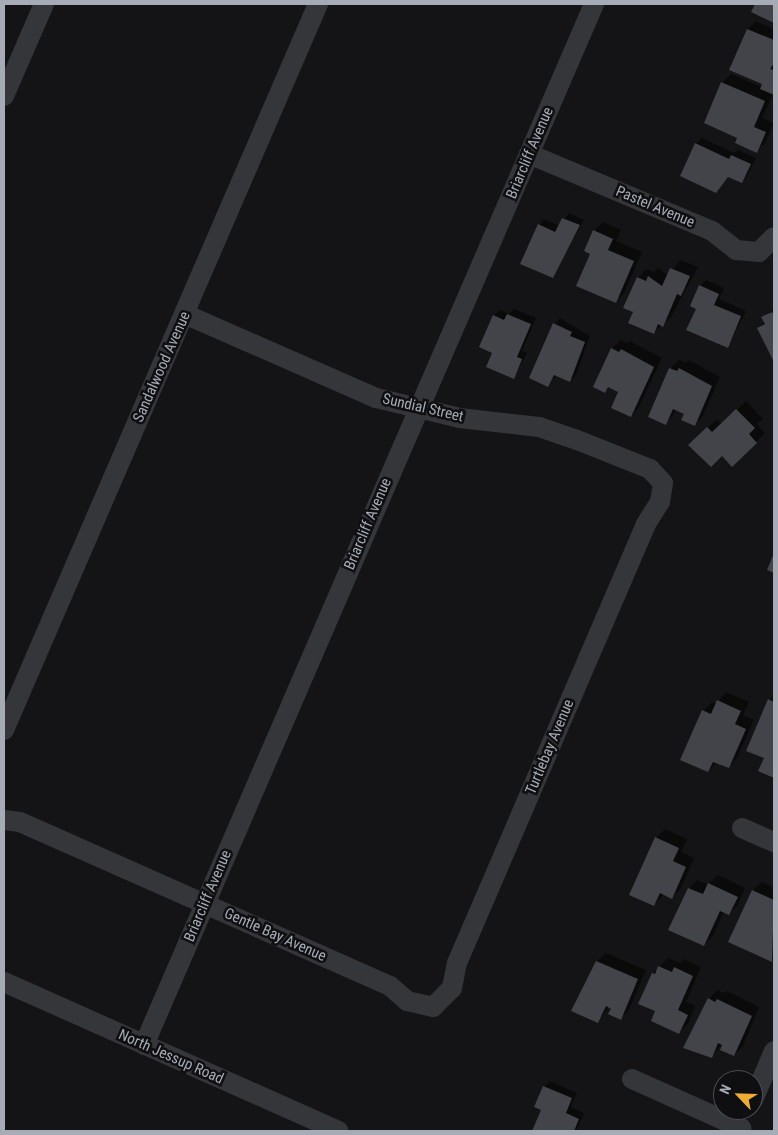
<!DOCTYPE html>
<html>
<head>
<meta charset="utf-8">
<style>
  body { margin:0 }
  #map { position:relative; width:778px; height:1135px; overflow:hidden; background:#141416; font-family:"Roboto Condensed",sans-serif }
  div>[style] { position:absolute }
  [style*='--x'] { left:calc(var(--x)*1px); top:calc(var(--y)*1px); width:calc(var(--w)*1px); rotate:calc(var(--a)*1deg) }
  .shadow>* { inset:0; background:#0007 }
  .building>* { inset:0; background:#434449 }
  .minor>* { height:20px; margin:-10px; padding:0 10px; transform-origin:10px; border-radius:10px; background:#35363a }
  span { translate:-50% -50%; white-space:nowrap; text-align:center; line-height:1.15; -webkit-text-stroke:5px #0f0f11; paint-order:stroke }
  .street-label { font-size:15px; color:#a6abb6 }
  .frame { position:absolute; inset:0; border:5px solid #a6abb6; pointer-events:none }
  .north { position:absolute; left:713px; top:1070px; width:50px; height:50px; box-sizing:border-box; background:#0f0f11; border:1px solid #4b4d53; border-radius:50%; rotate:294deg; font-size:14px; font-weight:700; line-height:20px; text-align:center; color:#a6abb6 }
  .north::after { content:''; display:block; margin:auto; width:18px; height:22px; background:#eeac33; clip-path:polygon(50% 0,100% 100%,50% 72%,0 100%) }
</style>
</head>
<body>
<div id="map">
  <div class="shadow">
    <i style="clip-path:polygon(756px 21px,774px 29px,774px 93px,762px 118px,774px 123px,765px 143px,756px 151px,739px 137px,722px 83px,731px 74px,762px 87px,764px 83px,748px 29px)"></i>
    <i style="clip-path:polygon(702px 138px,734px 153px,738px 150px,756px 158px,747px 176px,741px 182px,729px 176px,696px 144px)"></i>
    <i style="clip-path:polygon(569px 213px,584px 220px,552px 277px,539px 225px,544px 219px,560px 226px)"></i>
    <i style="clip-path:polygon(603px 222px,621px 230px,616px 241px,642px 252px,624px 293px,616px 302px,594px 231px)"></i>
    <i style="clip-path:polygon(680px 260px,698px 267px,671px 317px,654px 332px,634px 311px,638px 278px,646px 269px,654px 272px,658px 268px,668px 276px)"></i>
    <i style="clip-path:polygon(706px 280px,724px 288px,719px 299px,746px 311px,728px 346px,697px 308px,700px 286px)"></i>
    <i style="clip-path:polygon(514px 309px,536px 318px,522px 351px,527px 353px,513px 378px,494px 352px,481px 347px,494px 315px,500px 310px,509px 314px)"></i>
    <i style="clip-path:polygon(774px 309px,774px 358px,758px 328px,765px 322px,763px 318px)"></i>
    <i style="clip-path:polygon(560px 318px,590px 336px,576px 375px,570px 381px,556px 375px,548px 385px,554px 324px)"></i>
    <i style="clip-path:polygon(620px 340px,628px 343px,630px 341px,662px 358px,639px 407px,631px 416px,620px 391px,610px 387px,605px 391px,612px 349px)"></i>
    <i style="clip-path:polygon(679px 360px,686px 363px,689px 360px,720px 377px,703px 416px,694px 425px,686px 413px,677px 409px,666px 424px,670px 369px)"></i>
    <i style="clip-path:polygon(746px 401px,763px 419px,757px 424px,765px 433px,732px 465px,722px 454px,690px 445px,717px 419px,722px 425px)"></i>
    <i style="clip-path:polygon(726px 692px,749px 702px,743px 715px,754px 720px,737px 758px,728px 767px,717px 762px,708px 771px,682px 759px,703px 711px,712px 702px,716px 704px)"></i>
    <i style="clip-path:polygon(774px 695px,774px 776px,760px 770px,765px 758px,769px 700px)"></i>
    <i style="clip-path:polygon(665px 829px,687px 839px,681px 852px,694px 858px,681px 888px,672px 897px,664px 894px,654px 905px,656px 838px)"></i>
    <i style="clip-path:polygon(718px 875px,745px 888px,738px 905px,729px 913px,724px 911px,713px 936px,704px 945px,689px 888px,697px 880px,708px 884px)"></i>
    <i style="clip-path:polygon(762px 882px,774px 888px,774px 958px,771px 961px,729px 941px,753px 890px)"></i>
    <i style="clip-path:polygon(606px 953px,646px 970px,629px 1010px,621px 1018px,609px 1007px,598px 1021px,573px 1010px,597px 961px)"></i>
    <i style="clip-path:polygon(668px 958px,680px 963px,684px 959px,701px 967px,686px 1002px,695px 1006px,688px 1024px,679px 1032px,657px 1010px,653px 973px)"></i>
    <i style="clip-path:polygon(717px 990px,724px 993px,727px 991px,759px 1007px,743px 1046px,734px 1055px,724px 1043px,711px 1056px,709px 999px)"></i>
    <i style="clip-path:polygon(550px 1081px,577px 1093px,571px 1107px,584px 1113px,576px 1131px,534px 1131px,543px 1109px,544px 1087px)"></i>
  </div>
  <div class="building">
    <i style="clip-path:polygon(755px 4px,774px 4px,774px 23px,751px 12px)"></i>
    <i style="clip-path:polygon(747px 29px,774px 40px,774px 63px,770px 69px,774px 70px,774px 95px,760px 89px,762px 84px,729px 70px)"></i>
    <i style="clip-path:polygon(721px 82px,765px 101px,754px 127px,766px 132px,757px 153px,735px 143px,737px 138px,704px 123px)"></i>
    <i style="clip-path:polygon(695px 143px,729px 159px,731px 155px,751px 164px,742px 183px,728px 177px,716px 193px,680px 176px)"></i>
    <i style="clip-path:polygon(562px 218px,580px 225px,553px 278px,520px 264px,538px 224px,555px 232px)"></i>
    <i style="clip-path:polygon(593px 230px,613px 239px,608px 250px,634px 261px,616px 303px,576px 286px,590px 254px,584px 251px)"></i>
    <i style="clip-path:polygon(670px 268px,690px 276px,681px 296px,677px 294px,663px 327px,658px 324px,654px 334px,628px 323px,633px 312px,623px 308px,637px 277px,646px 281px,648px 276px,662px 286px)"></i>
    <i style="clip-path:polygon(699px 285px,719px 294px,714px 305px,741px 316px,728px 348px,686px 330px,696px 309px,690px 306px)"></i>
    <i style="clip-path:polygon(772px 312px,774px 316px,774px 362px,757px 328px,765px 324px,761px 317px)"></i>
    <i style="clip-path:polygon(507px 314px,531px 324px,517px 357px,522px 359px,514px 379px,486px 367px,492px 353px,479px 347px,493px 315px,504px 320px)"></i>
    <i style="clip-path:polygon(553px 323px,572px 332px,570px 336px,585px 342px,570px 382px,554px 375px,548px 387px,529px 378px)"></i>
    <i style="clip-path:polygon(611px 348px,619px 352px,621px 349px,654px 367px,631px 417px,611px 408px,618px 392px,608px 387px,605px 393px,593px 387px)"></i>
    <i style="clip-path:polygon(669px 368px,677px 371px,679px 368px,712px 386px,695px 426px,681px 420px,684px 414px,673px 409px,666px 425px,648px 417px)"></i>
    <i style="clip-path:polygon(736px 409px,755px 428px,749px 434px,757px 443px,732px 467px,722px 456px,711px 467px,688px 445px,707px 427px,712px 432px)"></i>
    <i style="clip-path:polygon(774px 553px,774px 573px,767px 570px)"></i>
    <i style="clip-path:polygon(768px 699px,774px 702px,774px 778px,758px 771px,764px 758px,746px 751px)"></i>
    <i style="clip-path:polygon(717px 700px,741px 711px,735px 724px,746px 729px,729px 768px,713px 762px,708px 772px,680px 760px,702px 710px,711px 714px)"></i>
    <i style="clip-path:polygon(655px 837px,679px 848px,673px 861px,686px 867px,672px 899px,660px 893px,654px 906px,629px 895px)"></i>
    <i style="clip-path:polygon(708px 883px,738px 897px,729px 915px,720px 911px,704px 946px,668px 930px,688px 888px,703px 894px)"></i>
    <i style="clip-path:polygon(752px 890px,774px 900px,772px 962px,728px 942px)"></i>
    <i style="clip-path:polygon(596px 961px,638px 979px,621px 1020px,608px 1014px,611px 1009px,606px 1006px,598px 1023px,571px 1011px)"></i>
    <i style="clip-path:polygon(658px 966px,672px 972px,674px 967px,693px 976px,678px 1010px,688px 1015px,679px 1034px,651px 1021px,655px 1011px,638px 1004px,652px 973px,655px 974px)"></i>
    <i style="clip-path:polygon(708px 998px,715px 1002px,717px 999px,752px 1016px,734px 1056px,720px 1050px,722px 1045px,718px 1043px,712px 1058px,683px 1048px)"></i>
    <i style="clip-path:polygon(543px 1086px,572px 1098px,566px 1113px,579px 1119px,574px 1131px,532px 1131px,541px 1110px,534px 1107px)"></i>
  </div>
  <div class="minor">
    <i style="--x:4;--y:96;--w:100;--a:-66.5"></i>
    <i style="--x:529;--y:154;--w:199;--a:22.8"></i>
    <i style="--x:712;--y:231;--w:31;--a:38"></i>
    <i style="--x:736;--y:250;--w:23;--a:5"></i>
    <i style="--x:759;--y:252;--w:21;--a:-45"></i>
    <i style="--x:4;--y:730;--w:791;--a:-66.61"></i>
    <i style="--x:4;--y:820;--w:16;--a:7"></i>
    <i style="--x:20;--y:822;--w:405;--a:23.9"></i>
    <i style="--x:390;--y:986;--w:23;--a:41"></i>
    <i style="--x:407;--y:1001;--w:27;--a:13"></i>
    <i style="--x:433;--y:1007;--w:27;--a:-45"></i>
    <i style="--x:452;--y:988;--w:25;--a:-79"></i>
    <i style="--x:457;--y:963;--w:478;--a:-66.7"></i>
    <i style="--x:646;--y:524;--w:26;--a:-58"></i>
    <i style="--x:660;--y:502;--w:19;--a:-81"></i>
    <i style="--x:663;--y:483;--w:19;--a:-133"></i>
    <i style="--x:650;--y:469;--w:79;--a:-158.3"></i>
    <i style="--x:577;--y:440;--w:40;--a:-161.1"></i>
    <i style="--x:539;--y:427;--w:80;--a:-173.5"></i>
    <i style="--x:460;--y:418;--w:86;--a:-166.6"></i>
    <i style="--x:376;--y:398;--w:209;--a:-156.3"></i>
    <i style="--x:742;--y:828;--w:35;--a:24"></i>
    <i style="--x:4;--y:982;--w:366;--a:24"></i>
    <i style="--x:144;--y:1045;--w:1134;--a:-66.62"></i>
    <i style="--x:632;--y:1079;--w:120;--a:24.2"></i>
    <i style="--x:753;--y:1100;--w:53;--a:-66.8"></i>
  </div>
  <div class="street-label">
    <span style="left:530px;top:153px;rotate:-67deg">Briarcliff Avenue</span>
    <span style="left:655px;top:207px;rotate:23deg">Pastel Avenue</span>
    <span style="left:162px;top:367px;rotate:-66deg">Sandalwood Avenue</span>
    <span style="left:423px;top:408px;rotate:13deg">Sundial Street</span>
    <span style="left:368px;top:524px;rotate:-67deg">Briarcliff Avenue</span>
    <span style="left:550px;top:747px;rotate:-67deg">Turtlebay Avenue</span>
    <span style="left:208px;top:896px;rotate:-67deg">Briarcliff Avenue</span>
    <span style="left:275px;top:935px;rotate:24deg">Gentle Bay Avenue</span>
    <span style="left:171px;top:1057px;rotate:24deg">North Jessup Road</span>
  </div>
  <div class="frame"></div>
  <div class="north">N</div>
</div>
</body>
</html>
